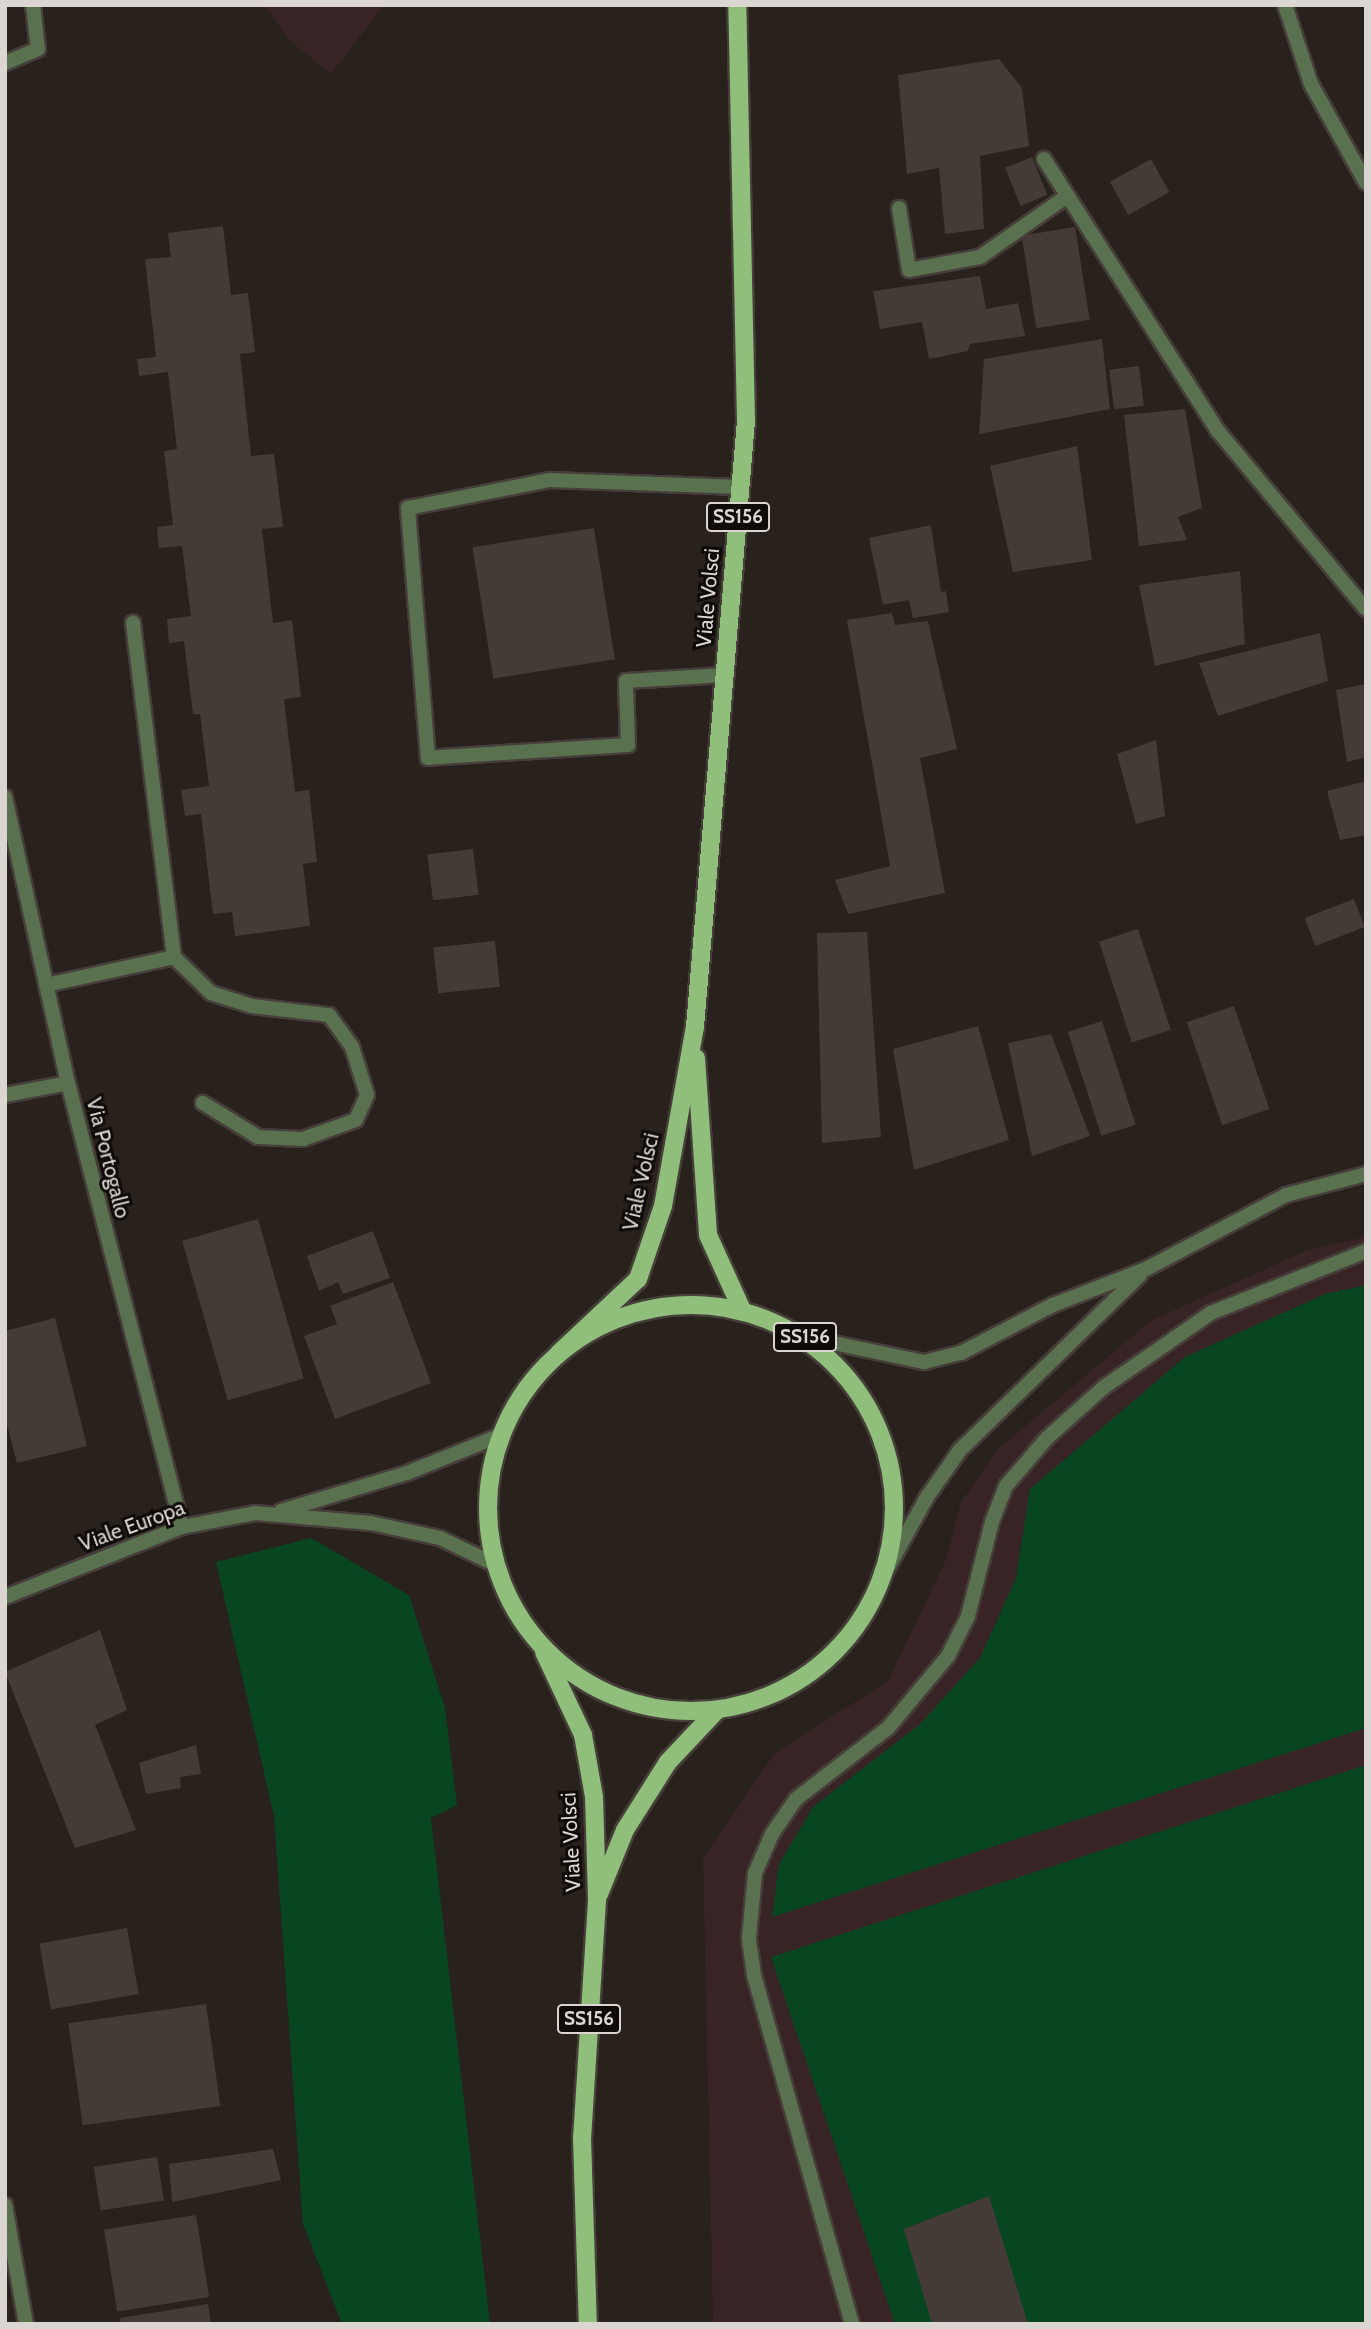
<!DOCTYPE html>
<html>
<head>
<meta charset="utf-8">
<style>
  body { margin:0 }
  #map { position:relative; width:1371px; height:2329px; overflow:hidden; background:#29211c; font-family:Cabin,sans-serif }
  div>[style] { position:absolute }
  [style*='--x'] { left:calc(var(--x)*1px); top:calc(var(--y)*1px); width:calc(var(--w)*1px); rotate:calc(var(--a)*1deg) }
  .education>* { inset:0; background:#382424 }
  .green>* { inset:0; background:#084621 }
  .building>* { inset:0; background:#453b36; transform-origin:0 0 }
  .roads { filter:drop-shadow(2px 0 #463e39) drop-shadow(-2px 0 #463e39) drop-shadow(0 2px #463e39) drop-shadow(0 -2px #463e39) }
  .service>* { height:14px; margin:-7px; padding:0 7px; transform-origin:7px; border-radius:7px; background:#5a7150 }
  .minor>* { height:14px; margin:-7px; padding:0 7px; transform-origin:7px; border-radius:7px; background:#5a7150 }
  .tertiary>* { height:14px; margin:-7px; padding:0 7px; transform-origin:7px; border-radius:7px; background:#5a7150 }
  .primary>* { height:18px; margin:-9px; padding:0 9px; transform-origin:9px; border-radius:9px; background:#8fbf7b }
  .primary>.ring { margin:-9px; padding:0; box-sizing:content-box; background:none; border:18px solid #8fbf7b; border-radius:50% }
  span { translate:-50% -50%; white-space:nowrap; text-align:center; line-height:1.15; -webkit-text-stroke:6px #0f0b09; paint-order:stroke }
  .shield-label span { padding:2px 5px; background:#0f0b09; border:2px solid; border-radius:5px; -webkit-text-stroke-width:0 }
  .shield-label { font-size:19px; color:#dcd6d2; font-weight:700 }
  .street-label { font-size:21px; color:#dcd6d2 }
  .frame { position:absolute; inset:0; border:7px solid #dcd6d2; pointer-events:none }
</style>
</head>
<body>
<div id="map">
  <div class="education">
    <i style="clip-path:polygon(264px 5px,384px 5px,331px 74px,289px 40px)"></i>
    <i style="clip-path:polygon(1366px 1237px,1366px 2324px,713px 2324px,703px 1858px,775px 1753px,888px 1681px,946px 1560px,961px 1502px,998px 1449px,1152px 1320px,1308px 1250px)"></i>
  </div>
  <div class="green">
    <i style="clip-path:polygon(1366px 1285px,1366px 1728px,772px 1917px,779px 1864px,813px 1807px,920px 1724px,980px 1658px,1016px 1578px,1030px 1489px,1185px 1357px,1325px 1294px)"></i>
    <i style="clip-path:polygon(311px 1538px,409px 1595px,445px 1708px,457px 1805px,431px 1818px,490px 2324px,342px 2324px,303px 2224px,274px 1816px,216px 1562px)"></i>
    <i style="clip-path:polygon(1366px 1765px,1366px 2324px,895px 2324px,771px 1957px)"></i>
  </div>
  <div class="building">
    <i style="clip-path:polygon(999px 59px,1022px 88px,1029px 146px,980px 156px,984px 229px,945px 234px,939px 168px,907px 174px,898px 75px)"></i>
    <i style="left:1032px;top:157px;width:41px;height:29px;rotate:68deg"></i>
    <i style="left:1151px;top:159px;width:38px;height:47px;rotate:61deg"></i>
    <i style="clip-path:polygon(223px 226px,231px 295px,248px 293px,255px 352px,240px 354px,251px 456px,274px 454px,283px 527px,262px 529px,273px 623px,292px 620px,301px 697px,284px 699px,295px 792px,309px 790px,317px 862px,303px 864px,310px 926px,235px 936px,232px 912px,213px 914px,201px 814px,185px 816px,181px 790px,209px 786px,200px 714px,193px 714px,184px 641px,169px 643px,167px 619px,191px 616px,182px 546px,159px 548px,157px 527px,173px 525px,164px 451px,177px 449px,168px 372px,139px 376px,137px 359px,156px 357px,145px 259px,171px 257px,168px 233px)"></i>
    <i style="left:1075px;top:227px;width:94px;height:54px;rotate:81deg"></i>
    <i style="clip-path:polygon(980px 276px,986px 309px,1018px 303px,1025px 336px,970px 344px,968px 351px,929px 359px,922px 322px,880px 329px,873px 291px)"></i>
    <i style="clip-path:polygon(1102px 339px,1110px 409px,979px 434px,984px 359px)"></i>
    <i style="left:1139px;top:366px;width:40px;height:30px;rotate:83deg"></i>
    <i style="clip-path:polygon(1185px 409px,1202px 508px,1178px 517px,1187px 540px,1139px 546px,1124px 415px)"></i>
    <i style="clip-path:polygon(1077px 446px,1092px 560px,1013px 572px,990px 466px)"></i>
    <i style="clip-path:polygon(931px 525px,941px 592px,946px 591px,949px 612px,913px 618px,909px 600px,883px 605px,869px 538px)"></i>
    <i style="left:594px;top:528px;width:133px;height:123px;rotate:81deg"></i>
    <i style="clip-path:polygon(1240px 571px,1245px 644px,1155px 666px,1139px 585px)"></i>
    <i style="clip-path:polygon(892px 613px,895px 625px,928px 621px,957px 749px,920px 758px,945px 893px,848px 914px,835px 880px,890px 866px,847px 620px)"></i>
    <i style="clip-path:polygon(1320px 633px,1328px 681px,1218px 716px,1199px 663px)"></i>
    <i style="clip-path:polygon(1366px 684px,1366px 757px,1347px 762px,1336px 690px)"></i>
    <i style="clip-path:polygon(1156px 740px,1165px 816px,1136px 824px,1117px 754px)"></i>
    <i style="clip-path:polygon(1366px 781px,1366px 835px,1340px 840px,1327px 791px)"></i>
    <i style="left:473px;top:849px;width:46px;height:46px;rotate:83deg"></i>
    <i style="left:1354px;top:899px;width:30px;height:53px;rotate:69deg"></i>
    <i style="left:1138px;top:929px;width:106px;height:41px;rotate:72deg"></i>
    <i style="clip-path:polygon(867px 932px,881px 1137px,822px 1143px,817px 933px)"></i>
    <i style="left:495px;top:941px;width:46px;height:62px;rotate:84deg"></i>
    <i style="left:1234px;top:1006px;width:109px;height:50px;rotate:71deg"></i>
    <i style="left:1102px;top:1021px;width:109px;height:36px;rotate:72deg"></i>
    <i style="clip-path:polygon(978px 1026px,1009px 1140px,914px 1170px,893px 1049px)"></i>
    <i style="clip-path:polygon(1051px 1034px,1090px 1136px,1032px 1156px,1008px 1043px)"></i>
    <i style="left:258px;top:1219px;width:166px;height:79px;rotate:74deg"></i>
    <i style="clip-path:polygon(373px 1231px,390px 1278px,343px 1294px,338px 1282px,319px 1291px,307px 1256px)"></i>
    <i style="clip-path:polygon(393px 1282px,431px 1383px,335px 1419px,304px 1336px,337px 1324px,330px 1306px)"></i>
    <i style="clip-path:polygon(55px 1318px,87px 1446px,17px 1463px,5px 1417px,5px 1331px)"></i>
    <i style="clip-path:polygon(100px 1630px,127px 1710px,95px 1725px,136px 1830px,75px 1848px,5px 1672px)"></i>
    <i style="clip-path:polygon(196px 1745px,201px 1774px,180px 1777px,181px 1788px,146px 1794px,139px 1763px)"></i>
    <i style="left:127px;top:1928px;width:67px;height:89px;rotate:80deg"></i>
    <i style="left:206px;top:2004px;width:103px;height:139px;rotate:82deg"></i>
    <i style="clip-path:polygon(273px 2149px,281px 2180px,172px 2202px,169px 2164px)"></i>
    <i style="left:157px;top:2157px;width:44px;height:64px;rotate:81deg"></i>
    <i style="clip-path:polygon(989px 2196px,1028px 2324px,932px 2324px,904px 2229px)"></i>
    <i style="left:196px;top:2215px;width:83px;height:93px;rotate:81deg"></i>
    <i style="clip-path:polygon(208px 2304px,211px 2324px,121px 2324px,120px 2318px)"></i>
  </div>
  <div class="roads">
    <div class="service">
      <i style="--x:5;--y:63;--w:36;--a:-23"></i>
      <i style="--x:38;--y:49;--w:44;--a:-96.5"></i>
      <i style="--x:1044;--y:159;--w:323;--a:57.4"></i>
      <i style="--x:1218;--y:431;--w:231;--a:50.3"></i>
      <i style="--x:899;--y:208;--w:63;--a:80.8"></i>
      <i style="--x:909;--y:270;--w:72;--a:-10.4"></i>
      <i style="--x:980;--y:257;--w:106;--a:-35"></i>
      <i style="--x:724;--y:675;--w:98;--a:176.5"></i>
      <i style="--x:626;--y:681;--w:64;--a:88.2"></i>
      <i style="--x:628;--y:745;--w:200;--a:176.3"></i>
      <i style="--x:428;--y:758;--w:251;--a:-94.6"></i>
      <i style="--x:408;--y:508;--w:145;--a:-11.2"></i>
      <i style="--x:550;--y:480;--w:190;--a:2.1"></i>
      <i style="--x:174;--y:957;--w:52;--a:44.2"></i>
      <i style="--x:211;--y:993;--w:43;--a:17.6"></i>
      <i style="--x:252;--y:1006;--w:78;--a:6.7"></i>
      <i style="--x:329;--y:1015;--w:39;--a:54"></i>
      <i style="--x:352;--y:1047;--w:50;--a:72.6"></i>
      <i style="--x:367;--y:1095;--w:27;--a:114"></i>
      <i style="--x:356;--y:1120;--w:56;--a:160.3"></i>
      <i style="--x:303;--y:1139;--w:45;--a:-177.5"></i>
      <i style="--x:258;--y:1137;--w:65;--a:-148.3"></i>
      <i style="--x:46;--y:985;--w:131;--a:-12.3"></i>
      <i style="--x:174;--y:957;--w:337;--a:-97"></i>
      <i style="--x:5;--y:1095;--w:64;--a:-10.8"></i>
      <i style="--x:852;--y:2324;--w:362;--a:-105.7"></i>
      <i style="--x:754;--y:1975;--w:37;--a:-98"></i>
      <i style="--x:749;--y:1938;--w:65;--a:-84.7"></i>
      <i style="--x:755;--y:1873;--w:43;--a:-66.4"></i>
      <i style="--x:772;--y:1834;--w:42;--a:-55.6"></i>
      <i style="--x:796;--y:1799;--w:116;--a:-37.7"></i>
      <i style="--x:888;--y:1728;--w:94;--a:-50.2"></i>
      <i style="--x:948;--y:1656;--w:45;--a:-63.4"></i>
      <i style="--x:968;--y:1616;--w:97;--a:-75.7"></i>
      <i style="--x:992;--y:1522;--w:39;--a:-69"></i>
      <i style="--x:1006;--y:1486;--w:63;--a:-49.5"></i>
      <i style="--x:1047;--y:1438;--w:76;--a:-41.8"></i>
      <i style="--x:1104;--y:1387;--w:130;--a:-34.7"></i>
      <i style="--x:1211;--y:1313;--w:167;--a:-21.8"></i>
    </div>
    <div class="minor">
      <i style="--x:1285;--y:5;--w:83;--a:71.8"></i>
      <i style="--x:1311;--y:84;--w:113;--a:60.9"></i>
      <i style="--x:5;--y:797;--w:293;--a:77.6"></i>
      <i style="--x:68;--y:1083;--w:458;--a:75.6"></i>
      <i style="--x:5;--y:2205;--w:121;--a:80"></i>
    </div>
    <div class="tertiary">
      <i style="--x:805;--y:1337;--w:122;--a:11.9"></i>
      <i style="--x:924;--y:1362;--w:38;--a:-14"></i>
      <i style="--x:961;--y:1353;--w:104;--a:-27.6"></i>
      <i style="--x:1053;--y:1305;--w:100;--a:-21.2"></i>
      <i style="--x:1146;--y:1269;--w:158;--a:-27.9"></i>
      <i style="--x:1286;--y:1195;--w:83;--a:-14.7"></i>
      <i style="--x:281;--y:1511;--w:132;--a:-16.8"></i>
      <i style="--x:407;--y:1473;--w:101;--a:-22"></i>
      <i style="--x:885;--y:1573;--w:87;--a:-61.1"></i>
      <i style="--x:927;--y:1497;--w:57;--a:-54.9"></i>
      <i style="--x:960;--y:1450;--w:251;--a:-44.2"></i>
      <i style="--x:5;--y:1597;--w:190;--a:-21.6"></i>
      <i style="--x:182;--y:1527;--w:74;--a:-10.9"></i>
      <i style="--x:255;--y:1513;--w:116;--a:4.9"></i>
      <i style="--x:371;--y:1523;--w:71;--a:12.3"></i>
      <i style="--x:440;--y:1538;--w:62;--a:25.7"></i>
    </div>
    <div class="primary">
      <i style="--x:696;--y:1058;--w:177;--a:86.1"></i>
      <i style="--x:708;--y:1235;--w:82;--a:65.6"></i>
      <i class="ring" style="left:488px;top:1305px;width:388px;height:388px"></i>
      <i style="--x:558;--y:1354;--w:110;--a:-43.2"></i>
      <i style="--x:638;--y:1279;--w:77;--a:-71.1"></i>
      <i style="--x:663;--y:1206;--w:182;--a:-79.9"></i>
      <i style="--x:695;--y:1027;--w:608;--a:-85.19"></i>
      <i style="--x:746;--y:421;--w:416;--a:-91.2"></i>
      <i style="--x:544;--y:1652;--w:92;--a:64.8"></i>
      <i style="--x:583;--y:1735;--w:63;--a:79.9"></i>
      <i style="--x:594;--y:1797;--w:104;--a:88.3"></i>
      <i style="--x:597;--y:1901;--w:237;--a:93.6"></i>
      <i style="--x:582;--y:2138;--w:186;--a:88.2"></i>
      <i style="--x:599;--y:1894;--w:69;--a:-67.9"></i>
      <i style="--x:625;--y:1830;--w:80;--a:-57.7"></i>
      <i style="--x:668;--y:1762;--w:71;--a:-46.7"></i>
    </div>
  </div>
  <div class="shield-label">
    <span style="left:738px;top:517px">SS156</span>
    <span style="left:805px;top:1337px">SS156</span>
    <span style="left:589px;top:2019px">SS156</span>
  </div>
  <div class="street-label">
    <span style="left:708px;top:598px;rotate:-85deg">Viale Volsci</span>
    <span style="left:108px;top:1158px;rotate:76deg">Via Portogallo</span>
    <span style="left:641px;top:1182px;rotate:-77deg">Viale Volsci</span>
    <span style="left:132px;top:1526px;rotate:-20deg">Viale Europa</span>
    <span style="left:571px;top:1842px;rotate:-93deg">Viale Volsci</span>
  </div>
  <div class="frame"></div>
</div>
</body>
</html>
